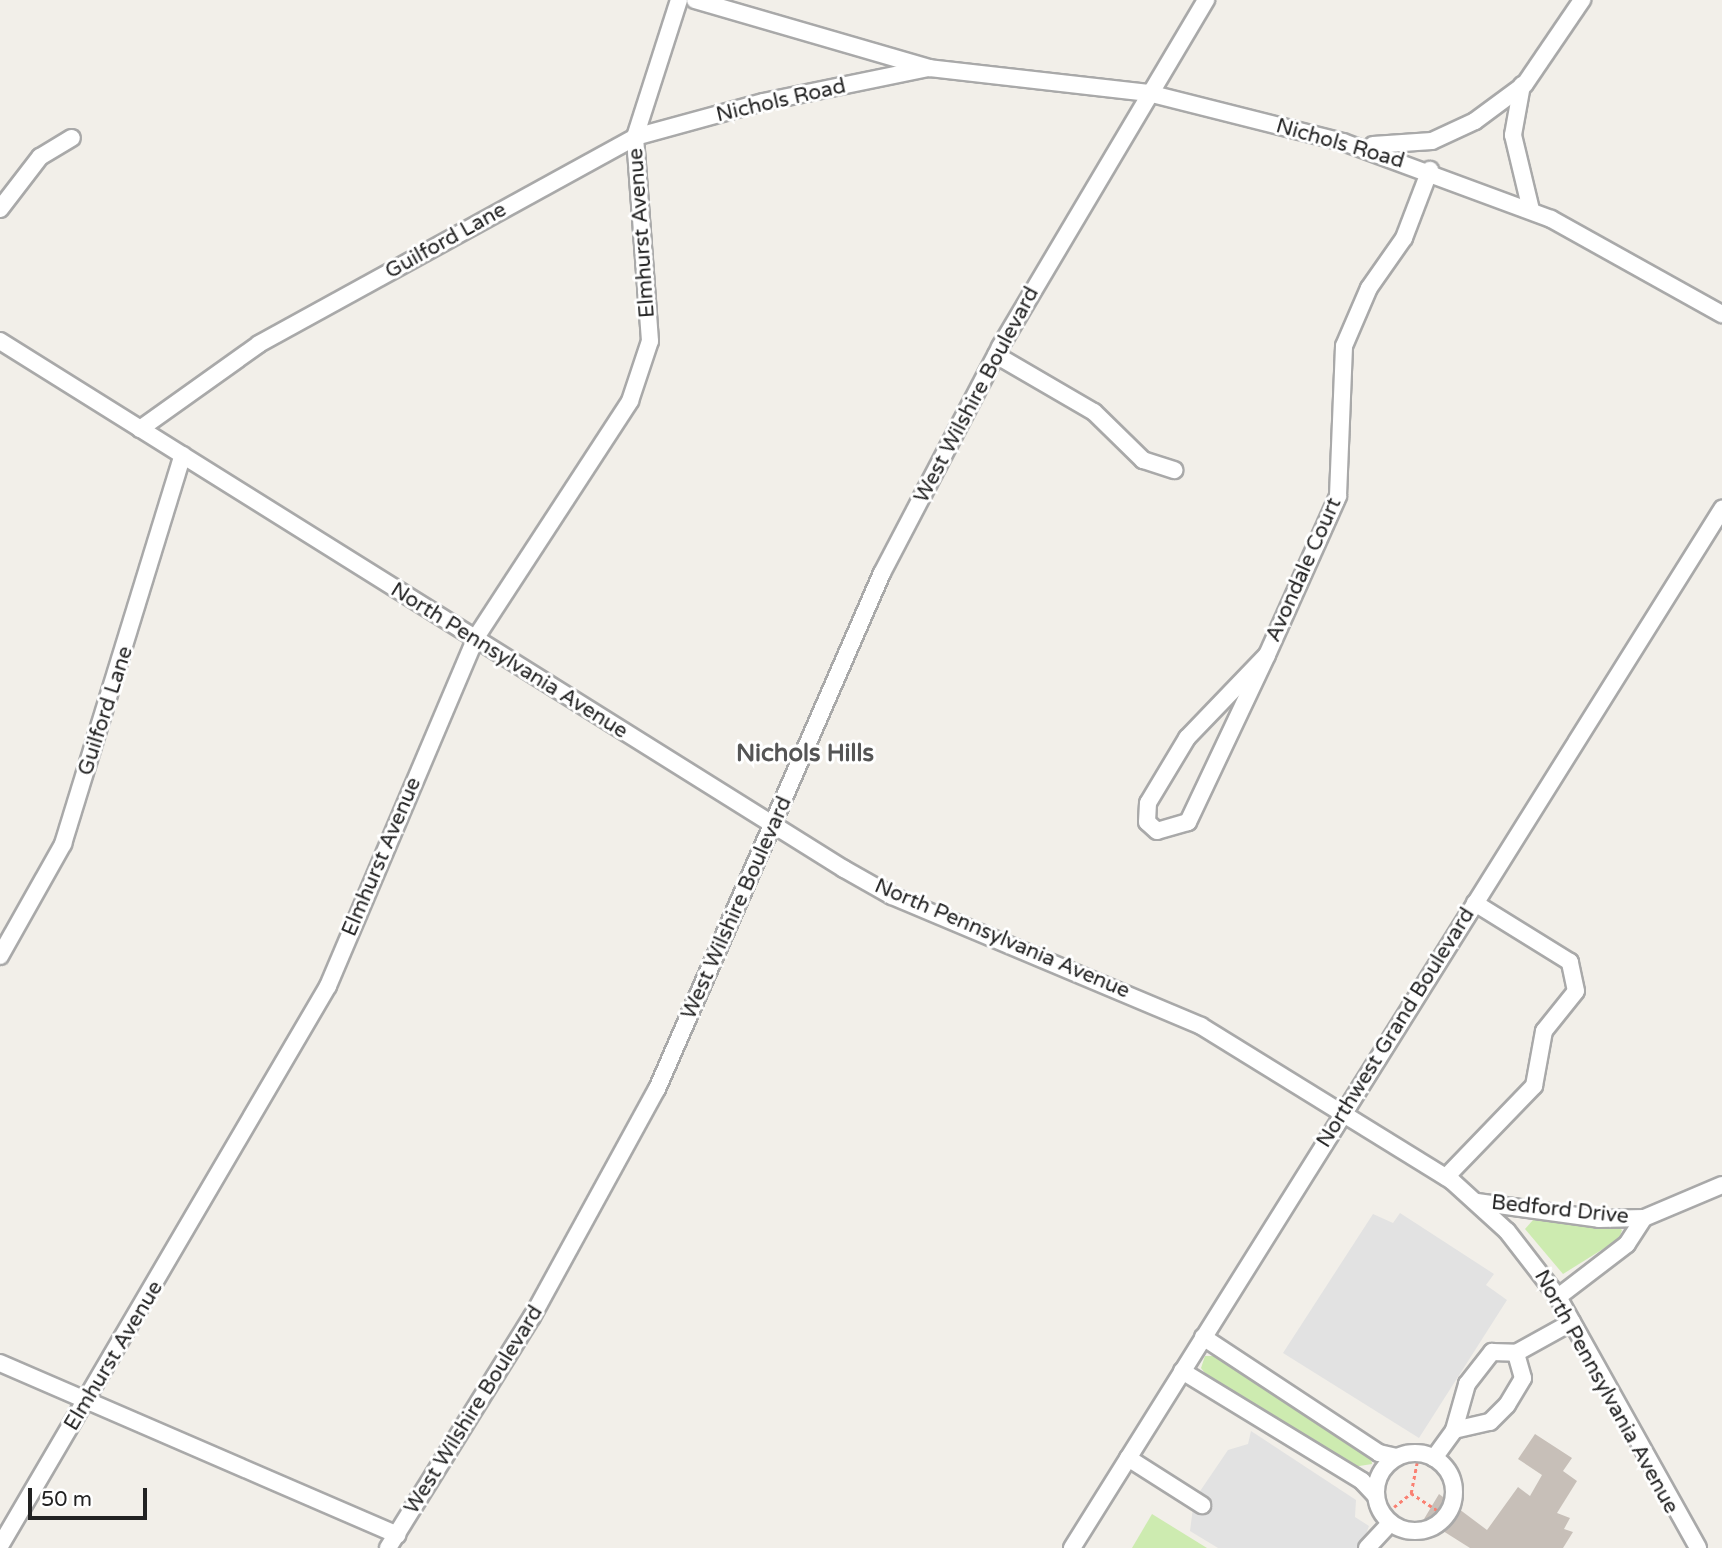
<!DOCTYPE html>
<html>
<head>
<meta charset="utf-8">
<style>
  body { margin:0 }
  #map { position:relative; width:1722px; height:1548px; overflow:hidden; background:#f2efe9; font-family:"Varela Round",sans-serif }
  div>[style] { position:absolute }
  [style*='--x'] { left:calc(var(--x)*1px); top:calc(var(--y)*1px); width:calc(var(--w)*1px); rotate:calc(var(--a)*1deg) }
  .grass>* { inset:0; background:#cdebb0 }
  .parking>* { inset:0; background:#e2e2e2 }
  .building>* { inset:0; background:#c7bfb8 }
  .path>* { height:2.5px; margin-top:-1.25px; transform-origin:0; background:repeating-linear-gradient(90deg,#fa8072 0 3.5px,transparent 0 7px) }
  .roads { filter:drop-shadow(2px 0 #a9a9a9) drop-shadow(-2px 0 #a9a9a9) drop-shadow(0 2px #a9a9a9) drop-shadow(0 -2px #a9a9a9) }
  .minor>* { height:16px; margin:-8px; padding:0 8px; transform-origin:8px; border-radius:8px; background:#fff }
  .minor>.ring { margin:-8px; padding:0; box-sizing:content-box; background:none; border:16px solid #fff; border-radius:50% }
  span { translate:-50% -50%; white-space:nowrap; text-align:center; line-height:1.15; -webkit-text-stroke:6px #fff; paint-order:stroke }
  .street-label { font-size:21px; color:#222 }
  .quarter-label { font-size:24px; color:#555; font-weight:700 }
  .scale { position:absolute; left:28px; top:1488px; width:119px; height:32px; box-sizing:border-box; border:4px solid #222; border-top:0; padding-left:9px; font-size:21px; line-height:24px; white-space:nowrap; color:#222; -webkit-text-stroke:5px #fff; paint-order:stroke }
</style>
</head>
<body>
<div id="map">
  <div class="grass">
    <i style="clip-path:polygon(1533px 1220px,1618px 1227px,1622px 1230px,1619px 1239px,1563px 1274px,1525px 1229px)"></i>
    <i style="clip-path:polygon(1205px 1356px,1216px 1356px,1371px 1455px,1372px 1464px,1353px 1467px,1208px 1377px,1201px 1368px)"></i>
    <i style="clip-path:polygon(1152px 1514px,1207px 1548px,1132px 1548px)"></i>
  </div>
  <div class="parking">
    <i style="clip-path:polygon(1400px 1213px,1494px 1274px,1486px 1285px,1507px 1300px,1419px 1438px,1283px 1353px,1373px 1214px,1393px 1223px)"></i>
    <i style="clip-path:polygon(1251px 1431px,1356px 1500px,1355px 1517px,1369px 1526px,1361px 1548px,1218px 1548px,1190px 1531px,1194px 1500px,1228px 1450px,1248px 1444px)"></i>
  </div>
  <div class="building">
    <i style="clip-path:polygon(1535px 1434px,1572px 1458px,1563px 1471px,1577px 1481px,1557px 1513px,1570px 1518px,1564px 1529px,1573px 1532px,1563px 1548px,1470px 1548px,1424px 1519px,1439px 1494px,1487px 1530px,1518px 1487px,1530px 1496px,1542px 1475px,1518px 1459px)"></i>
  </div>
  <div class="path">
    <i style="--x:1411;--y:1493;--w:42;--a:33.3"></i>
    <i style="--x:1394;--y:1507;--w:22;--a:-39"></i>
    <i style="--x:1411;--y:1493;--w:38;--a:-79"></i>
  </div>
  <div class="roads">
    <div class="minor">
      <i style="--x:695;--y:0;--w:244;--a:16.2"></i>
      <i style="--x:929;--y:68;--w:220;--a:6.5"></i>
      <i style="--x:1148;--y:93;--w:201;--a:14.1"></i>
      <i style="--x:1343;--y:142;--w:222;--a:20.3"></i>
      <i style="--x:1551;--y:219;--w:196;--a:29.1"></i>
      <i style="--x:1522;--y:85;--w:51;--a:100.2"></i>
      <i style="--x:1513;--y:135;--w:77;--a:76.5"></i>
      <i style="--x:1373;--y:145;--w:59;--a:-3.9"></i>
      <i style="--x:1432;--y:141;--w:47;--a:-24.9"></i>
      <i style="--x:1475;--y:121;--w:62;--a:-36.5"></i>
      <i style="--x:1525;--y:84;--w:102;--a:-55.8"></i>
      <i style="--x:0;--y:209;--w:66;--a:-52.4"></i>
      <i style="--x:40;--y:157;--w:37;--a:-31"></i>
      <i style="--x:0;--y:341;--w:996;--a:32.03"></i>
      <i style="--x:844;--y:869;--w:55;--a:29.4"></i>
      <i style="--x:892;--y:896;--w:335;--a:22.8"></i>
      <i style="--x:1201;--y:1026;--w:295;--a:31.7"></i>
      <i style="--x:1452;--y:1181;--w:74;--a:42.3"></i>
      <i style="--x:1507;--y:1231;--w:83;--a:52.3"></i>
      <i style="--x:1558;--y:1297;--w:287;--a:60.8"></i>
      <i style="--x:996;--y:355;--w:113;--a:30.2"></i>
      <i style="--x:1094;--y:412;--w:69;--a:44.4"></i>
      <i style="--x:1143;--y:460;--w:33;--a:18"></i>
      <i style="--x:140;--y:429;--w:146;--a:-35.5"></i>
      <i style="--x:259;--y:344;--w:429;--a:-28.8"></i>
      <i style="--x:635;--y:137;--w:144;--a:-72.2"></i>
      <i style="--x:1267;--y:655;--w:185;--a:115.3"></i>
      <i style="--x:1188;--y:822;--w:32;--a:164"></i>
      <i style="--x:1157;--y:831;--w:13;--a:-138"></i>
      <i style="--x:1147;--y:822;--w:19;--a:-87"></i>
      <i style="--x:1148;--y:803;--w:76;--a:-59"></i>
      <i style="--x:1187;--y:738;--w:115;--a:-46.1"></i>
      <i style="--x:1267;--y:655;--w:174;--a:-65.9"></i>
      <i style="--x:1338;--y:496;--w:150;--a:-87.7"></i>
      <i style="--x:1344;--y:346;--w:63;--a:-66.7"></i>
      <i style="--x:1369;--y:288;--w:61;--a:-55"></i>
      <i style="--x:1404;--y:238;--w:73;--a:-69.1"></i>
      <i style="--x:0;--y:956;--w:129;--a:-60.6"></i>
      <i style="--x:63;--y:844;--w:407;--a:-72.9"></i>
      <i style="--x:1446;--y:1177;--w:127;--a:-46"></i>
      <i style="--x:1534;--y:1086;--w:56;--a:-79.7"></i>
      <i style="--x:1544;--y:1031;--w:51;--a:-51.3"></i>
      <i style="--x:1576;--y:991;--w:30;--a:-102"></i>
      <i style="--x:1570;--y:962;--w:112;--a:-148.2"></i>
      <i style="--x:1477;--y:1202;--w:123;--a:7.9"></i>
      <i style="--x:1599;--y:1219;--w:45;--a:-1.3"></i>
      <i style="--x:1644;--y:1218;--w:85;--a:-22.9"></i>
      <i style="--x:1558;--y:1297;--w:87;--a:-37.5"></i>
      <i style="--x:1627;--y:1244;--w:31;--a:-57"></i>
      <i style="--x:1203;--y:1337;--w:211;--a:33.4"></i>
      <i style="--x:1379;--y:1453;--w:17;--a:13"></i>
      <i style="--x:0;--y:1363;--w:433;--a:23.4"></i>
      <i style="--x:1182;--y:1371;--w:211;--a:31.4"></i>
      <i style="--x:1362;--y:1481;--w:19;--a:47"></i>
      <i style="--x:1454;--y:1430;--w:37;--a:-13"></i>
      <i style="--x:1490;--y:1422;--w:24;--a:-45"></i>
      <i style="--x:1507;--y:1405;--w:31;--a:-59"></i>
      <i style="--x:1523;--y:1378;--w:26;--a:-106"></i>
      <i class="ring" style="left:1376px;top:1453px;width:62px;height:62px"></i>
      <i style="--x:1128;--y:1458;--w:88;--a:32.4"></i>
      <i style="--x:1434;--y:1458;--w:34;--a:-54"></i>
      <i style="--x:1454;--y:1430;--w:48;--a:-74.2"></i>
      <i style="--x:1467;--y:1384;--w:41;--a:-52"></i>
      <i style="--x:1492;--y:1352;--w:24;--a:2"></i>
      <i style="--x:1516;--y:1353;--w:64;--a:-29"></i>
      <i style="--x:0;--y:1546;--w:649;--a:-59.64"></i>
      <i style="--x:328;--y:986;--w:377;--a:-67"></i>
      <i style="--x:475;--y:639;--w:284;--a:-56.9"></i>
      <i style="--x:630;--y:401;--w:63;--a:-71.6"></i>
      <i style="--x:650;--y:341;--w:205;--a:-94.2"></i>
      <i style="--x:635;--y:137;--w:133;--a:-15.3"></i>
      <i style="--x:763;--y:102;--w:169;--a:-11.6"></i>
      <i style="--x:388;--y:1548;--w:272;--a:-58.1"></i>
      <i style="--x:532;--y:1317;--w:260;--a:-61.3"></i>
      <i style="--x:657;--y:1089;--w:563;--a:-66.44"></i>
      <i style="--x:882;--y:573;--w:255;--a:-62.4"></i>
      <i style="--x:1000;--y:347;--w:404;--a:-59.3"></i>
      <i style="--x:1072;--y:1548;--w:1226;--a:-57.97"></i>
      <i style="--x:1367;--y:1548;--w:34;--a:-47"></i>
    </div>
  </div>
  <div class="street-label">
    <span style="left:781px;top:101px;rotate:-13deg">Nichols Road</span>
    <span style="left:1340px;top:144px;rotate:16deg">Nichols Road</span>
    <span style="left:642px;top:233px;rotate:-94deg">Elmhurst Avenue</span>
    <span style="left:446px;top:241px;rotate:-29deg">Guilford Lane</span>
    <span style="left:977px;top:395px;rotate:-62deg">West Wilshire Boulevard</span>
    <span style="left:1304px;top:570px;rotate:-66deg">Avondale Court</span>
    <span style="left:509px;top:661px;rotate:32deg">North Pennsylvania Avenue</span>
    <span style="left:106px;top:711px;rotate:-72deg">Guilford Lane</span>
    <span style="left:382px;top:857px;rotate:-67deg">Elmhurst Avenue</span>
    <span style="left:737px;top:908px;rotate:-66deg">West Wilshire Boulevard</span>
    <span style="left:1002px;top:939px;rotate:23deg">North Pennsylvania Avenue</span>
    <span style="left:1396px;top:1028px;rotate:-58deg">Northwest Grand Boulevard</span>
    <span style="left:1560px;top:1210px;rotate:6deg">Bedford Drive</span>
    <span style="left:114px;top:1356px;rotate:-59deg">Elmhurst Avenue</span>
    <span style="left:1606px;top:1392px;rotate:61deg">North Pennsylvania Avenue</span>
    <span style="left:474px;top:1410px;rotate:-58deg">West Wilshire Boulevard</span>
  </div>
  <div class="quarter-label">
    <span style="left:805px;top:754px">Nichols Hills</span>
  </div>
  <div class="scale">50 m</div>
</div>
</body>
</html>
